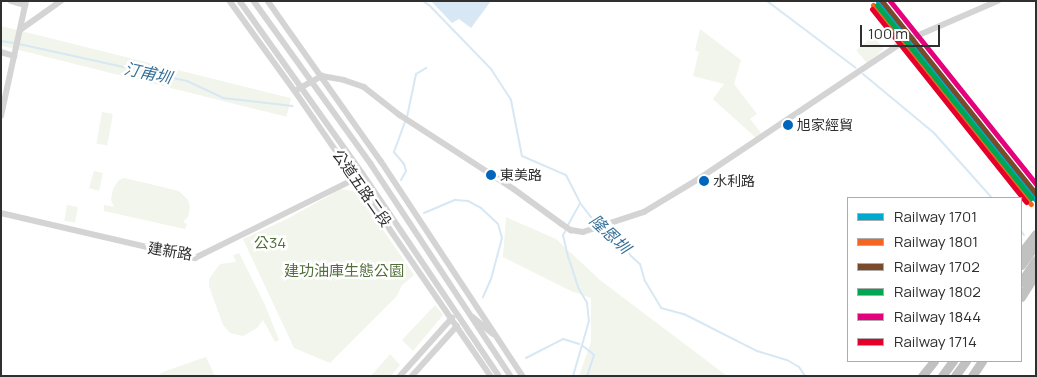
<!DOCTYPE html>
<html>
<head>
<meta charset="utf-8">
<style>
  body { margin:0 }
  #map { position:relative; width:1037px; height:377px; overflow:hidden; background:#fff; font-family:Manrope,"Noto Sans TC",sans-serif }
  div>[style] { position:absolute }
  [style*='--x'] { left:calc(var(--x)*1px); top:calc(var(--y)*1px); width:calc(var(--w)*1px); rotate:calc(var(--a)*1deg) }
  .green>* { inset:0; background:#f1f5eb; transform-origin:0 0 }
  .water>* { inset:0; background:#d7e8f4 }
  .stream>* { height:2px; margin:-1px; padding:0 1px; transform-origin:1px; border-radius:1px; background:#d7e8f4 }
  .minor>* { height:5.5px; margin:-2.75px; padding:0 2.75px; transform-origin:2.75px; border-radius:2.75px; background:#d4d4d4 }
  .highway>* { height:9px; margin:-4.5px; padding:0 4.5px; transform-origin:4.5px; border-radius:4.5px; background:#c1c1c1 }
  .rail-1>* { height:5px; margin:-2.5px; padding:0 2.5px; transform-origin:2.5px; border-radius:2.5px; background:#00a9ce }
  .rail-2>* { height:5px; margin:-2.5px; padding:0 2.5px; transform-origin:2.5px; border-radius:2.5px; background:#f26522 }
  .rail-3>* { height:5px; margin:-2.5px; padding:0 2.5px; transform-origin:2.5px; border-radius:2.5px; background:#7a4b2a }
  .rail-4>* { height:5px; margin:-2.5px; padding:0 2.5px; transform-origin:2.5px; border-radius:2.5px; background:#00a651 }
  .rail-5>* { height:5px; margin:-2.5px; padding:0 2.5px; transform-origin:2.5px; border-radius:2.5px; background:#e5007d }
  .rail-6>* { height:5px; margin:-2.5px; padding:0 2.5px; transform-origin:2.5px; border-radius:2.5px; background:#e4002b }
  .dots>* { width:14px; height:14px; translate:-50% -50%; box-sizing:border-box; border:2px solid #fff; border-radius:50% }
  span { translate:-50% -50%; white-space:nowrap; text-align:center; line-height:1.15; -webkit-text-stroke:5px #fff; paint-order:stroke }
  .bus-label { font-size:14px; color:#2f2f2f }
  .left { translate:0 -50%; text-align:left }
  .street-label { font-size:15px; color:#2f2f2f }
  .park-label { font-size:15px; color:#516f38 }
  .water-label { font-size:16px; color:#357099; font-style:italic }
  .frame { position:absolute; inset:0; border:2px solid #2f2f2f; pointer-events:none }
  .legend { position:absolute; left:847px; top:197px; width:175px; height:165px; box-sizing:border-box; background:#fff; border:1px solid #acacac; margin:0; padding:6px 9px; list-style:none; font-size:15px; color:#2f2f2f }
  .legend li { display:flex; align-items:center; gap:10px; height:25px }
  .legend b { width:25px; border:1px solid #acacac }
  .scale { position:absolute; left:860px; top:25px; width:80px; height:22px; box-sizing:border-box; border:2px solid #2f2f2f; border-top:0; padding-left:6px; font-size:15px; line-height:18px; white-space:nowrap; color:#2f2f2f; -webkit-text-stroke:4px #fff; paint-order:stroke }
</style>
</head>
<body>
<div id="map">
  <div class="green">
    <i style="left:1px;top:26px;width:299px;height:19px;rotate:14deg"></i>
    <i style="clip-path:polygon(700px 29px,741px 60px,734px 84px,757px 114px,750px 119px,762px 134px,756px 138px,713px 99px,724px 84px,693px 76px,699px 52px,695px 50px)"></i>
    <i style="left:873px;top:36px;width:17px;height:22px;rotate:50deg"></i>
    <i style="left:102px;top:112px;width:11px;height:32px;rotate:10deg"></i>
    <i style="clip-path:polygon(94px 171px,103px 173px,99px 191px,89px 188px)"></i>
    <i style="clip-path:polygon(124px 178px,179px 191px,188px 200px,190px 207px,188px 217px,183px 222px,187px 224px,185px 229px,104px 211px,104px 205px,114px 207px,111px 200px,113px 189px,119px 180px)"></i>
    <i style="clip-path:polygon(341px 189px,357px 192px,414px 275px,402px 285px,397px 296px,330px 363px,294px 348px,243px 239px,287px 219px)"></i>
    <i style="left:67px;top:205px;width:11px;height:16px;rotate:10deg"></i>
    <i style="clip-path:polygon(506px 217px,556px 239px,600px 280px,727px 376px,579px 376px,591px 342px,591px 298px,571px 291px,503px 257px)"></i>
    <i style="clip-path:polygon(239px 253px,265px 305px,279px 340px,275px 342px,263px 320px,257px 328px,243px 336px,230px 333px,223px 325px,209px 286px,209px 279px,220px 264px,236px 262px,233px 255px)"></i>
    <i style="clip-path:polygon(435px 305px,443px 315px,413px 351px,402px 340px)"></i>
    <i style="clip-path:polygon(390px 354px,400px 365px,391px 376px,371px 376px)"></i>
    <i style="clip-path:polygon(206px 357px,215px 376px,161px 376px,160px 373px)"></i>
  </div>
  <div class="water">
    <i style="clip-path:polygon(431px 1px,491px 1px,471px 28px,459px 19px,452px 23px)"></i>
  </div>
  <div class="stream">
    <i style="--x:423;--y:1;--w:7;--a:34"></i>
    <i style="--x:429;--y:5;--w:89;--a:45.9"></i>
    <i style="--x:491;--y:69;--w:37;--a:57"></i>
    <i style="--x:511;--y:100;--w:57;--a:78.9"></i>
    <i style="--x:522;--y:156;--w:48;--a:23.4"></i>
    <i style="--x:566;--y:175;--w:31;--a:63"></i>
    <i style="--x:580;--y:203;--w:28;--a:52"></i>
    <i style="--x:767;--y:1;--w:111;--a:37"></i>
    <i style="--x:1;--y:41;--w:13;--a:9"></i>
    <i style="--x:19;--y:44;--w:172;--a:12.4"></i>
    <i style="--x:187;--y:81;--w:40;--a:25"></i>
    <i style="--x:223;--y:98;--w:70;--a:6.5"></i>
    <i style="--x:863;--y:74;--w:92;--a:39.7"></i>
    <i style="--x:934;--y:133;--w:87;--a:48.3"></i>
    <i style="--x:407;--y:117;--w:44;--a:-78.2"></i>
    <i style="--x:416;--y:74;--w:12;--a:-31"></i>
    <i style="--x:401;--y:180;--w:10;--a:-61"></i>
    <i style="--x:406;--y:171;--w:7;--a:-106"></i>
    <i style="--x:404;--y:164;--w:16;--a:-130"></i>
    <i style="--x:394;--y:152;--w:32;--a:-70"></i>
    <i style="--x:424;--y:213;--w:34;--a:-23"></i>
    <i style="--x:455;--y:200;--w:13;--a:4"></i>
    <i style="--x:468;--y:201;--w:15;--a:28"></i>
    <i style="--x:481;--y:208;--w:23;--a:43"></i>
    <i style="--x:498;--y:224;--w:15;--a:74"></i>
    <i style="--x:502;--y:238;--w:42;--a:105"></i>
    <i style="--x:491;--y:279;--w:20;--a:114"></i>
    <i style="--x:568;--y:225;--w:25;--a:-61"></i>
    <i style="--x:601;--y:228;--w:21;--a:31"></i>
    <i style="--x:619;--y:239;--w:21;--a:55"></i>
    <i style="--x:631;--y:256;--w:12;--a:42"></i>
    <i style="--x:640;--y:264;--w:18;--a:74"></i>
    <i style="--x:645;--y:281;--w:31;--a:59"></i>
    <i style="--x:661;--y:308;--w:24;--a:15"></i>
    <i style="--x:684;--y:314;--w:82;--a:26.9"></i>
    <i style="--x:757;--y:351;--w:31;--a:17"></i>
    <i style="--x:787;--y:360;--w:14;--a:30"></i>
    <i style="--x:799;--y:367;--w:11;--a:56"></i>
    <i style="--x:566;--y:230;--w:6;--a:121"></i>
    <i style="--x:563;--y:235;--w:22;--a:77"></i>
    <i style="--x:568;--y:256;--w:35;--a:72"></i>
    <i style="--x:579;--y:289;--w:16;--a:60"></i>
    <i style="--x:587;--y:303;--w:18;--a:84"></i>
    <i style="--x:589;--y:321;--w:57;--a:106.2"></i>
    <i style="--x:1021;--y:231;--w:5;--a:53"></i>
    <i style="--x:583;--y:346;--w:14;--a:39"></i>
    <i style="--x:594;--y:355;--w:22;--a:108"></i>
    <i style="--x:526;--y:358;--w:42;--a:-27.2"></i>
    <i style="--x:563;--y:339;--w:17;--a:17"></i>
  </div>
  <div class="minor">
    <i style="--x:11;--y:1;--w:15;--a:16"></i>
    <i style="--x:230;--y:1;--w:111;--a:54.2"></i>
    <i style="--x:295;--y:91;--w:346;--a:55.5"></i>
    <i style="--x:240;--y:1;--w:212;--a:54.6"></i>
    <i style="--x:363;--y:174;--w:244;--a:56"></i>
    <i style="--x:254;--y:1;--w:201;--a:54.3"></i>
    <i style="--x:371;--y:164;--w:254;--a:56.6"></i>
    <i style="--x:268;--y:1;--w:196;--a:54.8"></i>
    <i style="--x:381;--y:161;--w:258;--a:56.6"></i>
    <i style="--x:20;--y:30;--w:50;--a:-35.3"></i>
    <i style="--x:1;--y:52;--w:14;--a:17"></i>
    <i style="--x:295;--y:91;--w:31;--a:-29"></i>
    <i style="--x:322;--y:76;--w:22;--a:10"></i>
    <i style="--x:344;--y:80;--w:21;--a:19"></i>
    <i style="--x:364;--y:87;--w:46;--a:37.9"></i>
    <i style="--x:400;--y:115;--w:136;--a:33"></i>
    <i style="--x:514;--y:189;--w:59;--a:36.1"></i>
    <i style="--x:562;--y:224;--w:11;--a:34"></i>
    <i style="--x:571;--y:230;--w:12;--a:9"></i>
    <i style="--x:583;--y:232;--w:64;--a:-18.2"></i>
    <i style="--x:644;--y:212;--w:62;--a:-31.1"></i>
    <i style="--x:697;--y:180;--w:250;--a:-33.8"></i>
    <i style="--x:905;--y:41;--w:101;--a:-23.3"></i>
    <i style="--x:1;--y:116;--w:118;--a:-77.7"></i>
    <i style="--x:1;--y:213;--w:199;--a:13.1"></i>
    <i style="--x:195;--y:258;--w:178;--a:-26.3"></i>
    <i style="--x:473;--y:317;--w:26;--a:40"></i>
    <i style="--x:400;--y:376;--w:78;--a:-48.1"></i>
    <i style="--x:412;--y:376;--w:67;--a:-48"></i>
  </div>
  <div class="highway">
    <i style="--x:1021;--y:253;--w:24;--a:-52"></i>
    <i style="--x:1021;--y:265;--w:26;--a:-54"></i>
    <i style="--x:1021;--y:282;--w:27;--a:-56"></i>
    <i style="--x:1021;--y:297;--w:28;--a:-58"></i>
    <i style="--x:922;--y:376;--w:19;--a:-51"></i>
    <i style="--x:942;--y:376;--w:19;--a:-54"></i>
    <i style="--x:955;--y:376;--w:19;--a:-54"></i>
    <i style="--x:972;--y:376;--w:18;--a:-56"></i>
  </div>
  <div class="rail-1">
    <i style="--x:878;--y:1;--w:254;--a:51.6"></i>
  </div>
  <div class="rail-2">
    <i style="--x:873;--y:5;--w:254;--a:51.6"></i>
  </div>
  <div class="rail-3">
    <i style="--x:882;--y:1;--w:247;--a:51.4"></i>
  </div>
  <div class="rail-4">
    <i style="--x:877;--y:5;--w:247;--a:51.4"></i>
  </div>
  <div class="rail-5">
    <i style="--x:890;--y:1;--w:234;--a:51.4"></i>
  </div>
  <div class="rail-6">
    <i style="--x:872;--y:9;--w:247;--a:51.4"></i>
  </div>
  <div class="dots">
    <i style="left:788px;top:125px;background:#0065bd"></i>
    <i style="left:491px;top:175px;background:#0065bd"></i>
    <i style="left:704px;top:181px;background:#0065bd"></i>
  </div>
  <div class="bus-label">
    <span class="left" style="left:797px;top:125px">旭家經貿</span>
    <span class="left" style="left:500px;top:175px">東美路</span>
    <span class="left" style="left:713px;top:181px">水利路</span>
  </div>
  <div class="street-label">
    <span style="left:362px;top:188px;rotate:55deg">公道五路二段</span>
    <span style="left:170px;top:251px;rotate:9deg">建新路</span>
  </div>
  <div class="park-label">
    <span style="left:270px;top:243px">公34</span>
    <span style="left:344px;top:271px">建功油庫生態公園</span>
  </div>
  <div class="water-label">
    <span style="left:148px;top:73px;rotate:12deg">汀甫圳</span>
    <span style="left:610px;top:234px;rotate:43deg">隆恩圳</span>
  </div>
  <div class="frame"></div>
  <ul class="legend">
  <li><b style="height:6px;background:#00a9ce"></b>Railway 1701</li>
  <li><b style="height:6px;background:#f26522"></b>Railway 1801</li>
  <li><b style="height:6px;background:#7a4b2a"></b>Railway 1702</li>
  <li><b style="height:6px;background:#00a651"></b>Railway 1802</li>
  <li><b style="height:6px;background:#e5007d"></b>Railway 1844</li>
  <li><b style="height:6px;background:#e4002b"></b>Railway 1714</li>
  </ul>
  <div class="scale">100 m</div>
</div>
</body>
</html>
